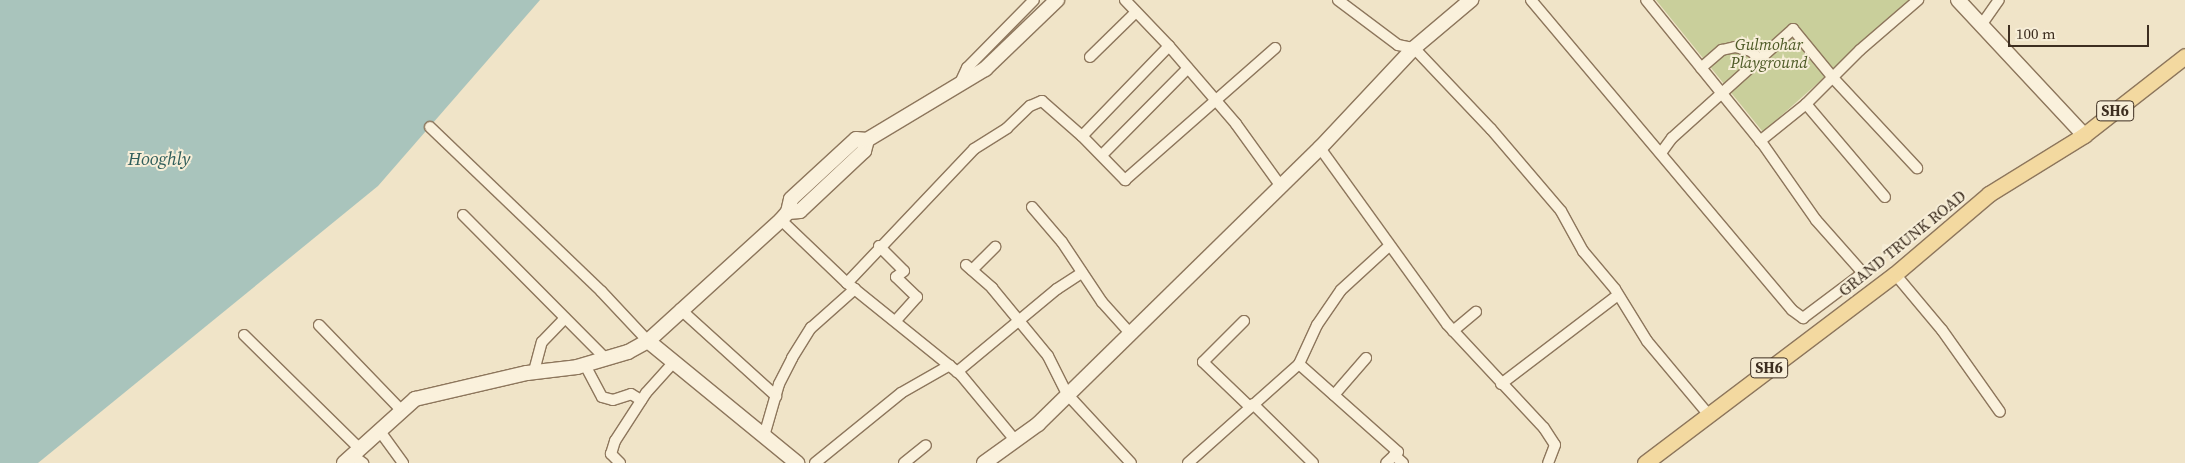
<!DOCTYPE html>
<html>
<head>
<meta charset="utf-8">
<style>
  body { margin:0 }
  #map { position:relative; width:2185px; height:463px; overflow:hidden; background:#f0e4c8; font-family:"Source Serif 4",serif }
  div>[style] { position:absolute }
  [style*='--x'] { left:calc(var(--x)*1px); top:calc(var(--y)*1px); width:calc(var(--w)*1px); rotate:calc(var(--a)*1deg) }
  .green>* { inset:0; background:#c9cf9b }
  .water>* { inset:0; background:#a9c4bc }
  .roads { filter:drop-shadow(1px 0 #8d765c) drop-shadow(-1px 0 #8d765c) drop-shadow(0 1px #8d765c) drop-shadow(0 -1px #8d765c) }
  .street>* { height:10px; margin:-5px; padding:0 5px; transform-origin:5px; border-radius:5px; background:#faf1dc }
  .secondary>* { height:14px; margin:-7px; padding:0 7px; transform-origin:7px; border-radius:7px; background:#faf1dc }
  .primary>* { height:15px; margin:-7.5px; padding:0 7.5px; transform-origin:7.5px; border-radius:7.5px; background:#f3d9a0 }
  span { translate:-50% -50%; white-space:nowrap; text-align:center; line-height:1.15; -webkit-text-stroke:4px #f7eed8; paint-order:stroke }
  .shield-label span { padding:1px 4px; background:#f7eed8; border:1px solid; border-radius:4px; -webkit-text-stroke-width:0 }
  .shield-label { font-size:15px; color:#3d2e20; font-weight:700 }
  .park-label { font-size:16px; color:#4d5a26; font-style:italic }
  .street-label { font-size:16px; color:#3d2e20 }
  .water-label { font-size:18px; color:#2f5d5a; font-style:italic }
  .scale { position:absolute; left:2008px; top:25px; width:141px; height:22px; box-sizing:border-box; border:2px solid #3d2e20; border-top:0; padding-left:6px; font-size:15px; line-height:18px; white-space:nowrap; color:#3d2e20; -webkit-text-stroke:4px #f7eed8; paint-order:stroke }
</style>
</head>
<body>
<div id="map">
  <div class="green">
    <i style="clip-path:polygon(1656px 0,1911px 0,1763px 132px)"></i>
  </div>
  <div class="water">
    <i style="clip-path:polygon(0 0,540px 0,378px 186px,38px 463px,0 463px)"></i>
  </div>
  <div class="roads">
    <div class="street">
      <i style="--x:1125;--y:0;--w:64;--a:46.3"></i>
      <i style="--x:1169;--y:46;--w:103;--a:49.3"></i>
      <i style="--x:1236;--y:124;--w:75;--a:54.2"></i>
      <i style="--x:1338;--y:0;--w:75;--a:36.9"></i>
      <i style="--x:1398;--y:45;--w:16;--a:11"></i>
      <i style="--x:1414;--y:48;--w:112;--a:46.5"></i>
      <i style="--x:1491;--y:129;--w:108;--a:49.5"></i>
      <i style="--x:1561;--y:211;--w:46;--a:61.2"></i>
      <i style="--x:1583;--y:251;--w:50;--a:49.9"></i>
      <i style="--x:1615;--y:289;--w:61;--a:58.4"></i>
      <i style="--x:1647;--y:341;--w:95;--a:50.1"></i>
      <i style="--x:1531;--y:0;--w:405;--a:49.9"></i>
      <i style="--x:1792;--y:310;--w:14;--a:36"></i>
      <i style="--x:1803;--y:318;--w:75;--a:-36.9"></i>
      <i style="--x:1863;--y:273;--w:71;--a:-131.6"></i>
      <i style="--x:1816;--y:220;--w:94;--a:-125"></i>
      <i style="--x:1762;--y:143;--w:184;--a:-129"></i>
      <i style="--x:1982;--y:24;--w:29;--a:-55"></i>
      <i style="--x:1169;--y:46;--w:125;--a:134"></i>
      <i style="--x:1082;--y:136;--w:62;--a:45.7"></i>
      <i style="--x:1125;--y:180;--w:200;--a:-41.3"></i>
      <i style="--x:1090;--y:57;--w:64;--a:-44.4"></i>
      <i style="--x:1701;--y:68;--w:28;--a:-41"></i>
      <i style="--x:1722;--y:50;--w:13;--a:-13"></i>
      <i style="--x:1735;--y:47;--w:16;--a:14"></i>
      <i style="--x:1751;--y:51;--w:11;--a:45"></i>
      <i style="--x:959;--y:85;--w:19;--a:-65"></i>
      <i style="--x:967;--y:68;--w:95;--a:-45.4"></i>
      <i style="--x:1806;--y:104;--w:122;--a:49.7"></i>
      <i style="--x:430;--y:127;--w:237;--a:43.8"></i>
      <i style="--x:601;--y:291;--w:69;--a:46.8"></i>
      <i style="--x:1760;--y:141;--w:59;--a:-38.8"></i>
      <i style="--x:1806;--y:104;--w:76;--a:-45"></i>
      <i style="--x:1860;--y:50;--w:77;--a:-40.8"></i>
      <i style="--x:1320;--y:148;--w:217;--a:54.2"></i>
      <i style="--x:1447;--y:324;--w:142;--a:47"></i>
      <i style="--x:1544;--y:428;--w:20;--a:57"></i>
      <i style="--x:1555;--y:445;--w:19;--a:111"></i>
      <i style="--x:1661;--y:153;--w:19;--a:-54"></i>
      <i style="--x:1672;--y:138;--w:163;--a:-42"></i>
      <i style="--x:1793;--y:29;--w:65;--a:50.6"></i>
      <i style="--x:1834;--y:79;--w:122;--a:47"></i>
      <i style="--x:1102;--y:155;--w:122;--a:-45.3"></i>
      <i style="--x:1032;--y:207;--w:46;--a:49.4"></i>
      <i style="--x:1062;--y:242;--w:72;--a:56.3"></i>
      <i style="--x:1102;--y:302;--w:40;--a:48"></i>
      <i style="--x:463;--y:215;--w:203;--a:45.2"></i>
      <i style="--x:781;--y:220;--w:91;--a:43.7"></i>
      <i style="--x:847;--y:283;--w:146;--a:38.9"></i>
      <i style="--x:961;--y:375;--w:85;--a:50.3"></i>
      <i style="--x:879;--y:246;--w:35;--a:45"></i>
      <i style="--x:904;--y:271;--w:10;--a:143"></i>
      <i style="--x:896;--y:277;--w:29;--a:44"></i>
      <i style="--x:917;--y:297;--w:31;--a:132"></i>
      <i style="--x:966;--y:265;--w:35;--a:41"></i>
      <i style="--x:992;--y:288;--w:88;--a:50.5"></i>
      <i style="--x:1048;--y:356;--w:42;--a:63.4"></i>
      <i style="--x:1067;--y:394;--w:94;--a:47.2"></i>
      <i style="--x:972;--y:270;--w:33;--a:-45"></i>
      <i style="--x:1895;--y:274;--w:73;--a:50"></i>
      <i style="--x:1942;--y:330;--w:100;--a:54.7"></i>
      <i style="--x:847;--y:283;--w:185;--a:-46.5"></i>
      <i style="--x:974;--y:149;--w:39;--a:-32"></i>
      <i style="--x:1007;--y:128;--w:32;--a:-44"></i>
      <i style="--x:1030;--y:106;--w:13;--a:-23"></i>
      <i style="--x:1042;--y:101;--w:53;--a:41.2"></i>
      <i style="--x:680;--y:309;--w:130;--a:42.2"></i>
      <i style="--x:1244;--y:321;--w:58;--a:135"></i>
      <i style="--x:1203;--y:362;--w:65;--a:43.8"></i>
      <i style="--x:319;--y:325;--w:118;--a:46"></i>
      <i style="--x:1453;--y:331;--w:30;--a:-40"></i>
      <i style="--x:244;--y:335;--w:161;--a:44.5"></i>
      <i style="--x:1299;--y:364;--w:43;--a:-65.2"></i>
      <i style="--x:1317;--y:325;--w:42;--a:-55.6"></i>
      <i style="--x:1341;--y:290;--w:65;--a:-42.5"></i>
      <i style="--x:585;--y:365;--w:36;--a:62"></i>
      <i style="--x:602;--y:397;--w:11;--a:15"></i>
      <i style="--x:613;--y:400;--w:19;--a:-18"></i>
      <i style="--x:631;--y:394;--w:12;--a:31"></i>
      <i style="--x:534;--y:371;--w:30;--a:-75"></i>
      <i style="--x:542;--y:342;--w:33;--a:-46"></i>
      <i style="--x:957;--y:372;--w:130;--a:-39.7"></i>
      <i style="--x:1057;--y:289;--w:30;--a:-33"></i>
      <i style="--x:1501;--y:384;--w:147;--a:-37.3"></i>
      <i style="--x:1334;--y:395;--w:49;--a:-49.1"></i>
      <i style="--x:1253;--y:404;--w:84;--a:44.5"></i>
      <i style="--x:379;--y:430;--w:41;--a:54"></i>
      <i style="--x:764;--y:436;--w:54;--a:-73.9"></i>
      <i style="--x:779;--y:384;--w:29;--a:-63"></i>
      <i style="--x:792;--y:358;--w:36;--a:-58"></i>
      <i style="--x:811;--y:328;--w:59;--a:-41.6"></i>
      <i style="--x:352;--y:455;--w:14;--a:36"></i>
      <i style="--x:1394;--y:455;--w:12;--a:42"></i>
      <i style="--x:620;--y:463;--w:13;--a:-135"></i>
      <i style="--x:611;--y:454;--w:14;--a:-73"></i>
      <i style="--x:615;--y:441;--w:57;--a:-57.1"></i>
      <i style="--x:646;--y:393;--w:40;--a:-48"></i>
      <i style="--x:815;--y:463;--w:111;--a:-39.1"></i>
      <i style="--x:901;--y:393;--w:56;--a:-29.7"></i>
      <i style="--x:904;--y:463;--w:28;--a:-39"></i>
      <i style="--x:1188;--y:463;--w:149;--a:-41.7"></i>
      <i style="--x:1299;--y:364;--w:132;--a:41.6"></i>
      <i style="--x:1398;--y:452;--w:16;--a:137"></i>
    </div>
    <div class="secondary">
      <i style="--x:1958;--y:0;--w:185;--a:47"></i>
      <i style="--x:788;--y:212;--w:12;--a:-5"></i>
      <i style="--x:800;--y:211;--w:88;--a:-43.2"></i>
      <i style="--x:864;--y:151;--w:11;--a:-75"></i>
      <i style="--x:648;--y:341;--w:193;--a:39.3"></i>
      <i style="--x:344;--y:463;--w:96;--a:-42"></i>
      <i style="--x:415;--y:399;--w:115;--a:-13.1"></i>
      <i style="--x:527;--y:373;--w:50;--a:-6.8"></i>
      <i style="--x:577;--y:367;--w:53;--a:-16.4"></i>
      <i style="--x:628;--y:352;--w:23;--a:-29"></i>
      <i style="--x:648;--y:341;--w:180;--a:-42.3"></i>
      <i style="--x:781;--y:220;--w:11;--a:-49"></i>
      <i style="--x:788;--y:212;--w:13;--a:-77"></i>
      <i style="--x:791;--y:199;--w:88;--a:-42.7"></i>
      <i style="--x:856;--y:139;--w:11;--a:5"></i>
      <i style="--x:867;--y:140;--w:138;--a:-31"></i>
      <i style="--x:985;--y:69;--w:100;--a:-43.8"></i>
      <i style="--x:984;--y:463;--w:67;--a:-35.8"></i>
      <i style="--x:1038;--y:424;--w:395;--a:-44.4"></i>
      <i style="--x:1320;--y:148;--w:137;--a:-46.8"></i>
      <i style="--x:1414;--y:48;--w:75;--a:-40.1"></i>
    </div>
    <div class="primary">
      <i style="--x:1645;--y:463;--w:313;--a:-37.1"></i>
      <i style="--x:1895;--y:274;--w:123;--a:-40.4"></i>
      <i style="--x:1989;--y:194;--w:112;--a:-31.8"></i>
      <i style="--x:2084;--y:135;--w:128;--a:-38"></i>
    </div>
  </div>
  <div class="shield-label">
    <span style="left:2115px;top:111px">SH6</span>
    <span style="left:1769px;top:368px">SH6</span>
  </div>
  <div class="park-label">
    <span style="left:1769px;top:53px">Gulmohar<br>Playground</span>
  </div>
  <div class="street-label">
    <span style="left:1902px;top:243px;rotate:-39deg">GRAND TRUNK ROAD</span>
  </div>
  <div class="water-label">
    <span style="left:159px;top:159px">Hooghly</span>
  </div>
  <div class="scale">100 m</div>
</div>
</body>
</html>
